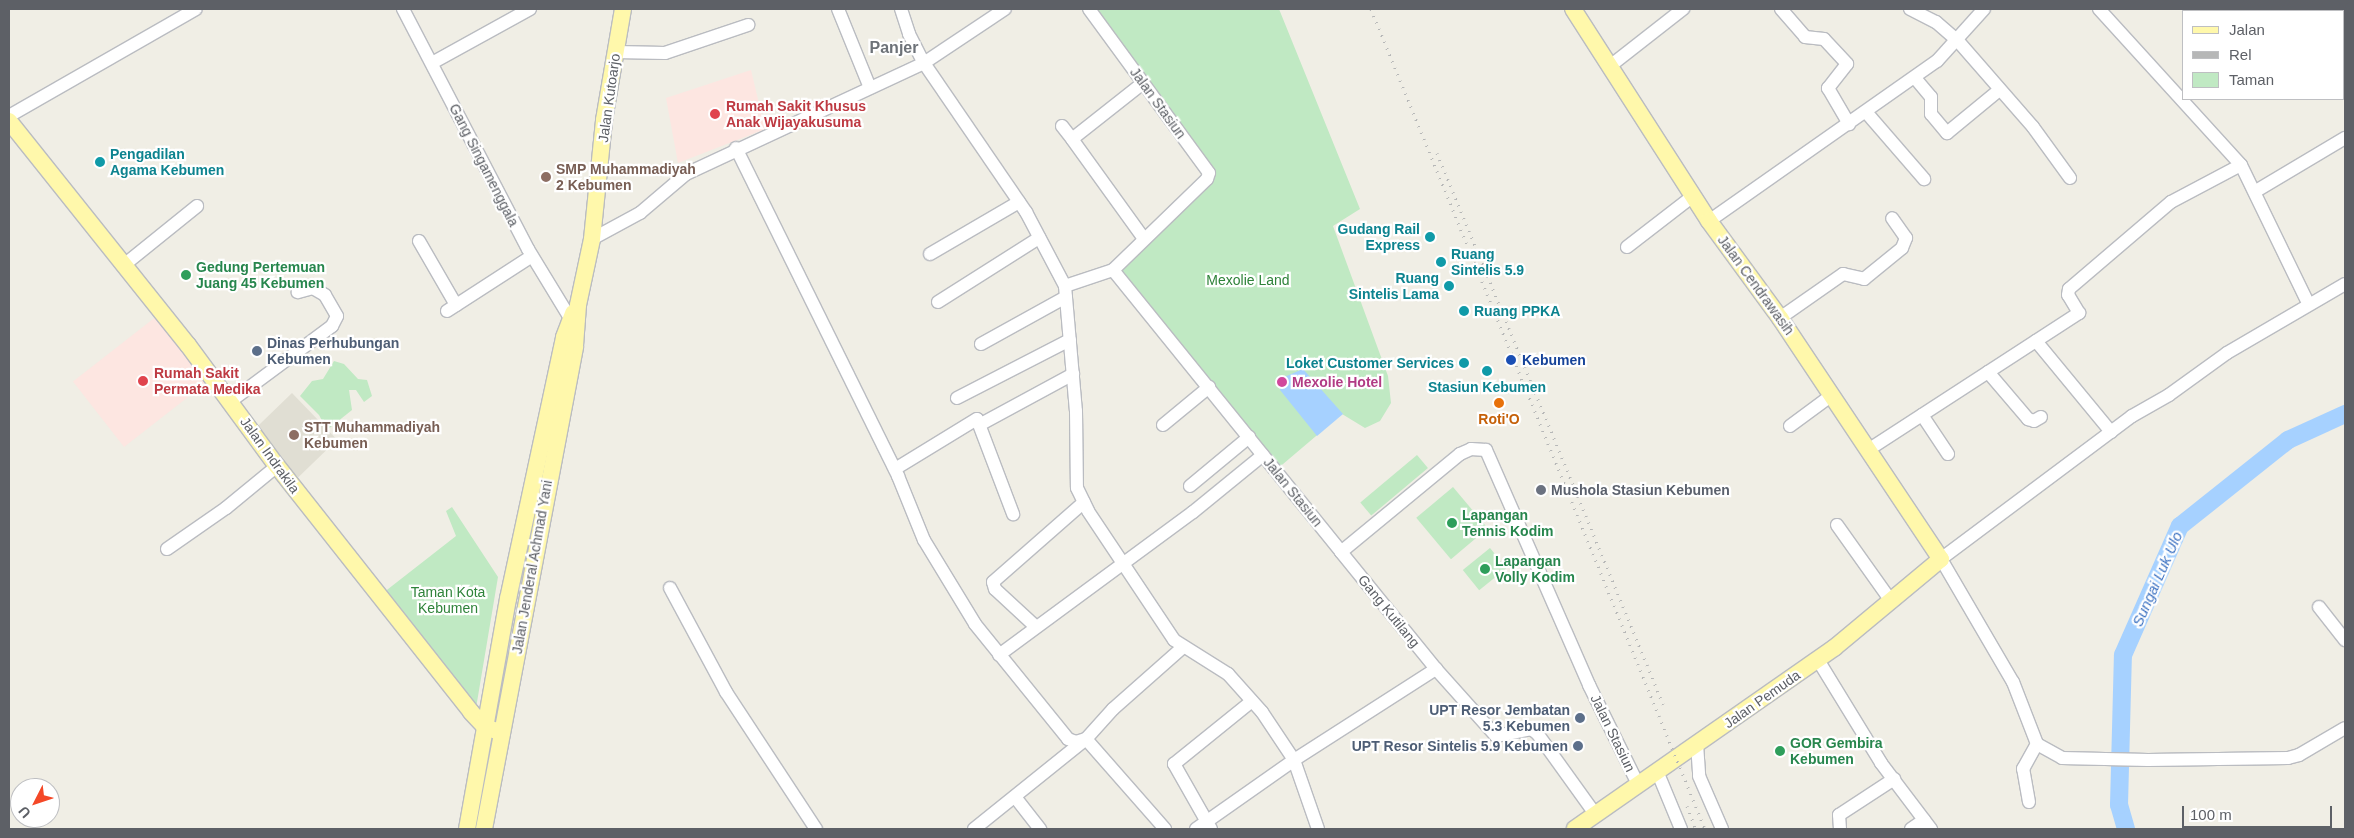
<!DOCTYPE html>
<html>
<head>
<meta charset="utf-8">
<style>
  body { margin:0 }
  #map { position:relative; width:2354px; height:838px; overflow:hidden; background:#f0eee5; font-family:Arial,sans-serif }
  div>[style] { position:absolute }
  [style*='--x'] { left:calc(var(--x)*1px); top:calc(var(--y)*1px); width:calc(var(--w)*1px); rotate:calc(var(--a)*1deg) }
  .education>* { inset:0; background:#e0ded3; transform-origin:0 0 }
  .medical>* { inset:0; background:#fde6e1; transform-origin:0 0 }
  .green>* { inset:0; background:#c0e9c3; transform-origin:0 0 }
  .water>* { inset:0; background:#a6d1ff }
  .river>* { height:18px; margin:-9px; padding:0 9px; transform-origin:9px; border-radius:9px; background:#a6d1ff }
  .roads { filter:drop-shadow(1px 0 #babcc1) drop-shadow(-1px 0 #babcc1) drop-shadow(0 1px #babcc1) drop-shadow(0 -1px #babcc1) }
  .minor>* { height:12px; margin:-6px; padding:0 6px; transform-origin:6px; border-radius:6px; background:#fff }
  .major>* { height:16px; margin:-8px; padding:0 8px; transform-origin:8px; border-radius:8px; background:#fff8ab }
  .rail>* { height:3px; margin-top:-1.5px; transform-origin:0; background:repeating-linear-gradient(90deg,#b6b7b7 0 1px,transparent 0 7px) }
  .dots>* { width:14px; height:14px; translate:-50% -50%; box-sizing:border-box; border:2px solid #fff; border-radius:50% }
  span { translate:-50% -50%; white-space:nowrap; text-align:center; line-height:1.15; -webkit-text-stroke:4.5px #fff; paint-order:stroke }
  .street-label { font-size:14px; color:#5d6066 }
  .health-label { font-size:14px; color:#be3a42; font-weight:700 }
  .left { translate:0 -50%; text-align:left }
  .culture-label { font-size:14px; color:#0d838f; font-weight:700 }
  .right { translate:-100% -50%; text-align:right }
  .education-label { font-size:14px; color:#785e54; font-weight:700 }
  .leisure-label { font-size:14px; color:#27864d; font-weight:700 }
  .park-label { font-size:14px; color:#2f833a }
  .service-label { font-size:14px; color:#4e5e75; font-weight:700 }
  .transit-label { font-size:14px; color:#164399; font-weight:700 }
  .hotel-label { font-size:14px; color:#b23c85; font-weight:700 }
  .food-label { font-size:14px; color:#c56008; font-weight:700 }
  .worship-label { font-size:14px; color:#5b616d; font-weight:700 }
  .water-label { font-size:15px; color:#3e73c2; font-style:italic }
  .quarter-label { font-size:16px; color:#6d7278; font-weight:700 }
  .frame { position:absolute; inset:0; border:10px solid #5d6066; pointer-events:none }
  .legend { position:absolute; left:2182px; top:10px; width:162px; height:90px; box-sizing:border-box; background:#fff; border:1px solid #bebfc2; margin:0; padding:6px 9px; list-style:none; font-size:15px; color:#5d6066 }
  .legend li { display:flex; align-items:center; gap:10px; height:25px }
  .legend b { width:25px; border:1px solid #bebfc2 }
  .north { position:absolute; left:10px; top:778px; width:50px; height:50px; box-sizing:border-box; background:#fff; border:1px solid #bebfc2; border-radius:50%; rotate:229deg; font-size:14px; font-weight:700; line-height:20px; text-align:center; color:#5d6066 }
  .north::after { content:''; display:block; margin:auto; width:18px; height:22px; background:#f44827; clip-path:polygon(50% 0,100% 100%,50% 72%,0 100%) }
  .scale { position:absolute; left:2182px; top:806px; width:150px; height:22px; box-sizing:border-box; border:2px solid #5d6066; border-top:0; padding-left:6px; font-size:15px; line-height:18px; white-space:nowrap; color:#5d6066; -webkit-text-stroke:4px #fff; paint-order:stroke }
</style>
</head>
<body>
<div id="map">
  <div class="education">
    <i style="left:292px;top:393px;width:65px;height:54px;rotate:46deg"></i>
  </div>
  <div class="medical">
    <i style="clip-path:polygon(751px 70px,765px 129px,678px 163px,666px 98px)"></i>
    <i style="left:162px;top:312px;width:83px;height:113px;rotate:52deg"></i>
  </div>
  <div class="green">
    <i style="clip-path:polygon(1089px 9px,1279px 9px,1360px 209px,1333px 226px,1388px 376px,1391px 403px,1380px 421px,1365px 428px,1342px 414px,1276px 470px,1113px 270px,1214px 176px)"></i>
    <i style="clip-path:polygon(334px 361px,344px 364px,358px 379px,367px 380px,372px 396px,364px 402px,356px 390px,349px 390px,352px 410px,327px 430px,319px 415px,300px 396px,312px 381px,323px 379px)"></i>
    <i style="left:1417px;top:455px;width:17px;height:74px;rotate:50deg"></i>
    <i style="left:1453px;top:487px;width:54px;height:48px;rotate:50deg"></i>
    <i style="clip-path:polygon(452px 507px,498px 577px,475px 714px,383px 593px,456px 536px,446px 511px)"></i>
    <i style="left:1490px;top:548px;width:26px;height:35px;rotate:51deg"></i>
  </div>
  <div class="water">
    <i style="clip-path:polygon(1303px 369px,1343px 414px,1317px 436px,1280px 390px,1282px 378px)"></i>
  </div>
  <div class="river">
    <i style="--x:2126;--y:829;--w:25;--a:-106"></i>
    <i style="--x:2119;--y:805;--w:150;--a:-88.5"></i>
    <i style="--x:2123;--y:655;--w:141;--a:-66.2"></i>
    <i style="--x:2180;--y:526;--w:138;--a:-38.5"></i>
    <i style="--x:2288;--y:440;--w:63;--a:-24.5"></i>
  </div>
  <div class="roads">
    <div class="minor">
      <i style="--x:403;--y:9;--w:271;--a:62.5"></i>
      <i style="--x:528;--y:249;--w:81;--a:58.7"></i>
      <i style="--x:570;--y:318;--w:9;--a:21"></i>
      <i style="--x:838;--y:9;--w:85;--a:67.9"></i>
      <i style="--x:901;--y:9;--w:26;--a:72"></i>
      <i style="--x:909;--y:34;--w:33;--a:63"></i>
      <i style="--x:924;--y:63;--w:181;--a:55.6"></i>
      <i style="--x:1026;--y:212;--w:84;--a:62.2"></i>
      <i style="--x:1065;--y:286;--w:125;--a:85"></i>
      <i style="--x:1076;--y:411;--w:77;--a:89.3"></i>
      <i style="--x:1077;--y:488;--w:25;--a:64"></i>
      <i style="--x:1088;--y:511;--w:155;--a:56.3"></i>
      <i style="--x:1174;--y:640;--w:64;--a:32.2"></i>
      <i style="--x:1228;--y:674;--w:51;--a:48.2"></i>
      <i style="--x:1262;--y:712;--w:58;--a:56.3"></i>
      <i style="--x:1294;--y:760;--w:73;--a:70.8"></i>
      <i style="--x:1089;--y:9;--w:203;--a:53.8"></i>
      <i style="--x:1209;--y:173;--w:6;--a:108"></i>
      <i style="--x:1207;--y:179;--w:131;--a:135.9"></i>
      <i style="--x:1113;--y:270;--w:363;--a:51"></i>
      <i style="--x:1341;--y:552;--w:154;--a:-39.5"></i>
      <i style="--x:1460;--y:454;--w:12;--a:-24"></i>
      <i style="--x:1471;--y:449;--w:15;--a:4"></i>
      <i style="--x:1486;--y:450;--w:257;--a:66.3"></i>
      <i style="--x:1589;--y:685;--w:110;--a:63.7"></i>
      <i style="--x:1781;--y:9;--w:37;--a:49"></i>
      <i style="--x:1805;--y:37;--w:19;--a:6"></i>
      <i style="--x:1824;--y:39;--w:34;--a:47"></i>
      <i style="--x:1847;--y:64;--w:31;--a:128"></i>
      <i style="--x:1828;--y:88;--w:42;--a:59.7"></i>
      <i style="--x:1910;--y:9;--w:29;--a:27"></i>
      <i style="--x:1936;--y:22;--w:29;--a:41"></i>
      <i style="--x:1958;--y:41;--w:114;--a:48.9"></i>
      <i style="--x:2033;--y:127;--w:63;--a:54"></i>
      <i style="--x:2099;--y:9;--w:211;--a:47.7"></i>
      <i style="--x:2241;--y:165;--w:153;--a:64.1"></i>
      <i style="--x:2295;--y:9;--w:2;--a:63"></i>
      <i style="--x:2282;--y:11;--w:4;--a:-34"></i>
      <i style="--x:616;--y:52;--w:49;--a:1.2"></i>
      <i style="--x:665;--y:53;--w:88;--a:-18.6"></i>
      <i style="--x:432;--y:63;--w:112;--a:-28.9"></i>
      <i style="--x:1610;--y:66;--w:93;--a:-38"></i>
      <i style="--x:1915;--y:78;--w:25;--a:50"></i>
      <i style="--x:1931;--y:97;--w:17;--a:90"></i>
      <i style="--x:1931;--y:114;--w:25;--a:50"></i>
      <i style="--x:1947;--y:133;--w:66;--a:-39.5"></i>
      <i style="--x:2343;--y:81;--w:4;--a:63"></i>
      <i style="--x:1143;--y:83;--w:90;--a:141.7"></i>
      <i style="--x:1072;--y:139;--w:123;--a:54.2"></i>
      <i style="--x:1866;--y:112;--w:89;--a:49.1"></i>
      <i style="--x:9;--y:116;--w:215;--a:-29.8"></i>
      <i style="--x:1062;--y:126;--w:16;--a:52"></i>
      <i style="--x:736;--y:148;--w:366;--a:63.7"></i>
      <i style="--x:898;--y:476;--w:69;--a:67.9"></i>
      <i style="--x:924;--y:540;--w:98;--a:58.7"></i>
      <i style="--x:975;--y:624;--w:148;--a:51"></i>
      <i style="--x:1068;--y:739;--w:9;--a:21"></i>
      <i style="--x:1076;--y:742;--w:10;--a:-17"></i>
      <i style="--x:1086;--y:739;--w:40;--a:-48"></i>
      <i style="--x:1113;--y:709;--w:94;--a:-41.5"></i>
      <i style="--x:2256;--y:191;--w:104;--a:-30.8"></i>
      <i style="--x:1709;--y:221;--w:279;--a:-35.1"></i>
      <i style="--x:1937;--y:61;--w:70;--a:-47.9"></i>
      <i style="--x:592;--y:239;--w:55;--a:-28.4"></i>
      <i style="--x:640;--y:213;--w:60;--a:-40.3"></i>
      <i style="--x:686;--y:174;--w:263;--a:-25"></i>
      <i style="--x:924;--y:63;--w:97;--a:-33.7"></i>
      <i style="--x:419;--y:241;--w:74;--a:60"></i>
      <i style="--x:1627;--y:247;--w:83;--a:-37.7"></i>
      <i style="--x:930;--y:254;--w:103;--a:-30.3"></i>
      <i style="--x:124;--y:265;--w:94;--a:-38.9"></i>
      <i style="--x:2345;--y:284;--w:137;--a:149.7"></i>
      <i style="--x:2227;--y:353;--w:72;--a:144.1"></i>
      <i style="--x:2169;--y:395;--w:43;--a:150.4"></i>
      <i style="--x:2132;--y:416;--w:239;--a:143.2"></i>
      <i style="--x:1941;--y:559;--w:143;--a:59.7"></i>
      <i style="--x:2013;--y:682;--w:66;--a:68.8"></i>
      <i style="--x:2037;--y:744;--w:29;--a:29"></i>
      <i style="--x:2062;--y:758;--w:86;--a:1.3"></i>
      <i style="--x:2148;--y:760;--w:140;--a:-0.8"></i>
      <i style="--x:2288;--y:758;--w:11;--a:-15"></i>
      <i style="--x:2299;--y:755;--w:53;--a:-30.4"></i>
      <i style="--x:1065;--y:286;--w:51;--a:-18.4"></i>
      <i style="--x:938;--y:302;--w:120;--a:-32.4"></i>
      <i style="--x:447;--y:311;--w:101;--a:-32.9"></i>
      <i style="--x:1780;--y:318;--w:77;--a:-34.9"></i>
      <i style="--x:1843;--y:274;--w:22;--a:13"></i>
      <i style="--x:1864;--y:279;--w:49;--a:-39.2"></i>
      <i style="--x:1902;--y:248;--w:11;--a:-68"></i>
      <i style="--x:1906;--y:238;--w:24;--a:-125"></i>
      <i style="--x:2036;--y:341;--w:118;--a:50.5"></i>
      <i style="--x:981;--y:344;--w:97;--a:-28.9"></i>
      <i style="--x:1988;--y:372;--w:62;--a:49.6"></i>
      <i style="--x:2028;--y:419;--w:6;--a:18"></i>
      <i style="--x:2034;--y:421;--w:8;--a:-30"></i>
      <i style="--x:957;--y:398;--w:127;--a:-27.2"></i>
      <i style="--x:231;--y:401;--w:126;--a:-36.6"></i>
      <i style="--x:332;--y:326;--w:11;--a:-63"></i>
      <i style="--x:337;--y:316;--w:24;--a:-120"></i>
      <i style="--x:325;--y:295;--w:14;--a:-150"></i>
      <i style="--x:313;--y:288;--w:16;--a:165"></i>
      <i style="--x:1922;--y:415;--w:47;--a:56.3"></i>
      <i style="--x:981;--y:424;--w:105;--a:-28.5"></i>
      <i style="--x:1163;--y:425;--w:60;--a:-39.6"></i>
      <i style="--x:1790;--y:426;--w:52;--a:-36.4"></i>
      <i style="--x:1868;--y:450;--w:252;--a:-33"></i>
      <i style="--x:2079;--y:313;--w:21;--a:-121"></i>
      <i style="--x:2068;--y:295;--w:6;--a:-81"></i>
      <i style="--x:2069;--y:289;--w:134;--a:-40.5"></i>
      <i style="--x:2171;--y:202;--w:79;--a:-27.9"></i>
      <i style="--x:895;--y:469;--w:96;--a:-31.4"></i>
      <i style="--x:977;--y:419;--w:102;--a:69.2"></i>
      <i style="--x:1190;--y:486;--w:77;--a:-39.7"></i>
      <i style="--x:1837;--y:525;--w:93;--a:54.6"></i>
      <i style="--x:167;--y:549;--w:72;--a:-34.8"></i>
      <i style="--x:226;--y:508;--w:66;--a:-39.5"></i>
      <i style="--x:1341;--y:552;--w:151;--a:50.9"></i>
      <i style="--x:670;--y:588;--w:118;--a:61.7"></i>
      <i style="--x:726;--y:692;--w:164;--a:56.7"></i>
      <i style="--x:2319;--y:607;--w:42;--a:51.8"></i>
      <i style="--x:1035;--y:626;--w:54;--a:-137.2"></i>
      <i style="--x:995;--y:589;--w:7;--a:-106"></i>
      <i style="--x:993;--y:582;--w:121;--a:-41.3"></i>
      <i style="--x:999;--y:655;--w:241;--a:-36.4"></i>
      <i style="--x:1193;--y:512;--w:90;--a:-39.2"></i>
      <i style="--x:1818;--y:660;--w:121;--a:58.5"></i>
      <i style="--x:1881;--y:763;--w:83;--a:52.9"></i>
      <i style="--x:1697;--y:744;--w:32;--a:86"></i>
      <i style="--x:1699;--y:776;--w:58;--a:66.5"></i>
      <i style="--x:1657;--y:771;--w:63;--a:67.5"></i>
      <i style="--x:1015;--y:797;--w:41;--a:52"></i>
      <i style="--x:2029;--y:802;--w:34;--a:-100"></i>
      <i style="--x:2023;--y:769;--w:29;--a:-61"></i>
      <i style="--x:974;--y:829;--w:144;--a:-38.8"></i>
      <i style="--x:1086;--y:739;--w:120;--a:48.7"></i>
      <i style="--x:1196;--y:829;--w:120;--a:-35.1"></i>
      <i style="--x:1294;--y:760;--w:169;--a:-32.7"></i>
      <i style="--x:1436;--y:669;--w:90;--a:48.2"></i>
      <i style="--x:1496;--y:736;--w:36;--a:-11"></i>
      <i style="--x:1531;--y:729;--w:7;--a:34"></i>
      <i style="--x:1537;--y:733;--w:101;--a:54.3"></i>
      <i style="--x:1211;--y:829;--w:75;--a:-119.6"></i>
      <i style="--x:1174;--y:764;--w:100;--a:-38.9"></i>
      <i style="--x:1840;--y:829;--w:14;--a:-94"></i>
      <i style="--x:1839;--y:815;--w:66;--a:-33.2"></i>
      <i style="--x:1911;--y:829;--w:16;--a:-35"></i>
    </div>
    <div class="major">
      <i style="--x:1573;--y:9;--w:252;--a:57.3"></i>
      <i style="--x:1709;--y:221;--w:120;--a:53.8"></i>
      <i style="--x:1780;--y:318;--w:290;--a:56.3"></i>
      <i style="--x:1941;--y:559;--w:139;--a:140.2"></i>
      <i style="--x:1834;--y:648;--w:316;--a:145.1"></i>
      <i style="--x:9;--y:121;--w:287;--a:51.4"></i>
      <i style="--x:188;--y:345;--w:150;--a:53.7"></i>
      <i style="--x:277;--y:466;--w:313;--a:51.7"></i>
      <i style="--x:471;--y:712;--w:21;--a:47"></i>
      <i style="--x:485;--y:727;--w:18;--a:19"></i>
      <i style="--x:467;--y:829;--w:234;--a:-79.9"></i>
      <i style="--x:508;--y:599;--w:268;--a:-77.9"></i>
      <i style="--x:564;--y:337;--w:26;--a:-69"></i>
      <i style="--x:484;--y:829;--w:491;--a:-79.3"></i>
      <i style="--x:575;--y:346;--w:41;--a:-85.8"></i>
      <i style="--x:578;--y:305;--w:67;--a:-78"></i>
      <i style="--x:592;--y:239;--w:120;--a:-84.2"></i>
      <i style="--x:604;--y:120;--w:113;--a:-80.3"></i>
    </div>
  </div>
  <div class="rail">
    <i style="--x:1371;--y:9;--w:885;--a:67.84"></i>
    <i style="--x:1437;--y:153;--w:596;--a:67.7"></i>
    <i style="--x:1687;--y:806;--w:25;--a:69"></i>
  </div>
  <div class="dots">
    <i style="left:715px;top:114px;background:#e0444e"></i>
    <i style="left:100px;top:162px;background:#0f9aa8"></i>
    <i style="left:546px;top:177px;background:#8d6e63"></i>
    <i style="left:1430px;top:237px;background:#0f9aa8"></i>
    <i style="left:1441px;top:262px;background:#0f9aa8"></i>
    <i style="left:186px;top:275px;background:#2e9e5b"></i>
    <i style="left:1449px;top:286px;background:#0f9aa8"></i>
    <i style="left:1464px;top:311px;background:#0f9aa8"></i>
    <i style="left:257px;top:351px;background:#5c6f8a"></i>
    <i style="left:1511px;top:360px;background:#1a4fb4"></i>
    <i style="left:1464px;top:363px;background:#0f9aa8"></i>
    <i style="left:1487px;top:371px;background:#0f9aa8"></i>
    <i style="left:143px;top:381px;background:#e0444e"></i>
    <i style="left:1282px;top:382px;background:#d1479c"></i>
    <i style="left:1499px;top:403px;background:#e8710a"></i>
    <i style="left:294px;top:435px;background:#8d6e63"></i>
    <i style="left:1541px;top:490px;background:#6b7280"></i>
    <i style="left:1452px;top:523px;background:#2e9e5b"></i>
    <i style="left:1485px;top:569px;background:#2e9e5b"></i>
    <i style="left:1580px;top:718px;background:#5c6f8a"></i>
    <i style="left:1578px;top:746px;background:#5c6f8a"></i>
    <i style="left:1780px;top:751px;background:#2e9e5b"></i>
  </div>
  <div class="street-label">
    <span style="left:609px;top:98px;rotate:-82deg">Jalan Kutoarjo</span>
    <span style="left:1158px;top:103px;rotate:54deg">Jalan Stasiun</span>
    <span style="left:484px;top:165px;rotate:63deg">Gang Singamenggala</span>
    <span style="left:1756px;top:285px;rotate:54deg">Jalan Cendrawasih</span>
    <span style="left:270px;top:455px;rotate:54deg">Jalan Indrakila</span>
    <span style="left:1293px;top:492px;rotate:51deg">Jalan Stasiun</span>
    <span style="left:532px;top:567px;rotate:-80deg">Jalan Jenderal Achmad Yani</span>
    <span style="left:1389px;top:611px;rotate:51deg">Gang Kutilang</span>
    <span style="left:1762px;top:699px;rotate:-35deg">Jalan Pemuda</span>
    <span style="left:1613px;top:733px;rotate:64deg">Jalan Stasiun</span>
  </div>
  <div class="health-label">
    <span class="left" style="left:726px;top:114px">Rumah Sakit Khusus<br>Anak Wijayakusuma</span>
    <span class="left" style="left:154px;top:381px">Rumah Sakit<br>Permata Medika</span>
  </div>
  <div class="culture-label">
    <span class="left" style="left:110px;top:162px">Pengadilan<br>Agama Kebumen</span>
    <span class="right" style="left:1420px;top:237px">Gudang Rail<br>Express</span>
    <span class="left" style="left:1451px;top:262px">Ruang<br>Sintelis 5.9</span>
    <span class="right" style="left:1439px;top:286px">Ruang<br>Sintelis Lama</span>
    <span class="left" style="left:1474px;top:311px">Ruang PPKA</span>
    <span class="right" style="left:1454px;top:363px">Loket Customer Services</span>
    <span style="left:1487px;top:387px">Stasiun Kebumen</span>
  </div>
  <div class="education-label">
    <span class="left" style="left:556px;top:177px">SMP Muhammadiyah<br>2 Kebumen</span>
    <span class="left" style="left:304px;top:435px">STT Muhammadiyah<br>Kebumen</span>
  </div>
  <div class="leisure-label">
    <span class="left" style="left:196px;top:275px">Gedung Pertemuan<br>Juang 45 Kebumen</span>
    <span class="left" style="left:1462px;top:523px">Lapangan<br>Tennis Kodim</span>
    <span class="left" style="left:1495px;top:569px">Lapangan<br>Volly Kodim</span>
    <span class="left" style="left:1790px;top:751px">GOR Gembira<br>Kebumen</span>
  </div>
  <div class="park-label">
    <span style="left:1248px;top:280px">Mexolie Land</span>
    <span style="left:448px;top:600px">Taman Kota<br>Kebumen</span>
  </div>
  <div class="service-label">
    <span class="left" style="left:267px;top:351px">Dinas Perhubungan<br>Kebumen</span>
    <span class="right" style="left:1570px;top:718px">UPT Resor Jembatan<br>5.3 Kebumen</span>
    <span class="right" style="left:1568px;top:746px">UPT Resor Sintelis 5.9 Kebumen</span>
  </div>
  <div class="transit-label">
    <span class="left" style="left:1522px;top:360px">Kebumen</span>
  </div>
  <div class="hotel-label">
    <span class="left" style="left:1292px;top:382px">Mexolie Hotel</span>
  </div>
  <div class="food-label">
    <span style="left:1499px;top:419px">Roti'O</span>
  </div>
  <div class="worship-label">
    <span class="left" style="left:1551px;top:490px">Mushola Stasiun Kebumen</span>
  </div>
  <div class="water-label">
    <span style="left:2157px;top:579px;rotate:-66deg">Sungai Luk Ulo</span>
  </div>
  <div class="quarter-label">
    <span style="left:894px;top:48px">Panjer</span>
  </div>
  <div class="frame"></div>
  <ul class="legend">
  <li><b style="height:6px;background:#fff8ab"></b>Jalan</li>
  <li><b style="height:6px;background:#b6b7b7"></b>Rel</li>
  <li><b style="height:14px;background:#c0e9c3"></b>Taman</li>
  </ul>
  <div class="north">U</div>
  <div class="scale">100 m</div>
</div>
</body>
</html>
